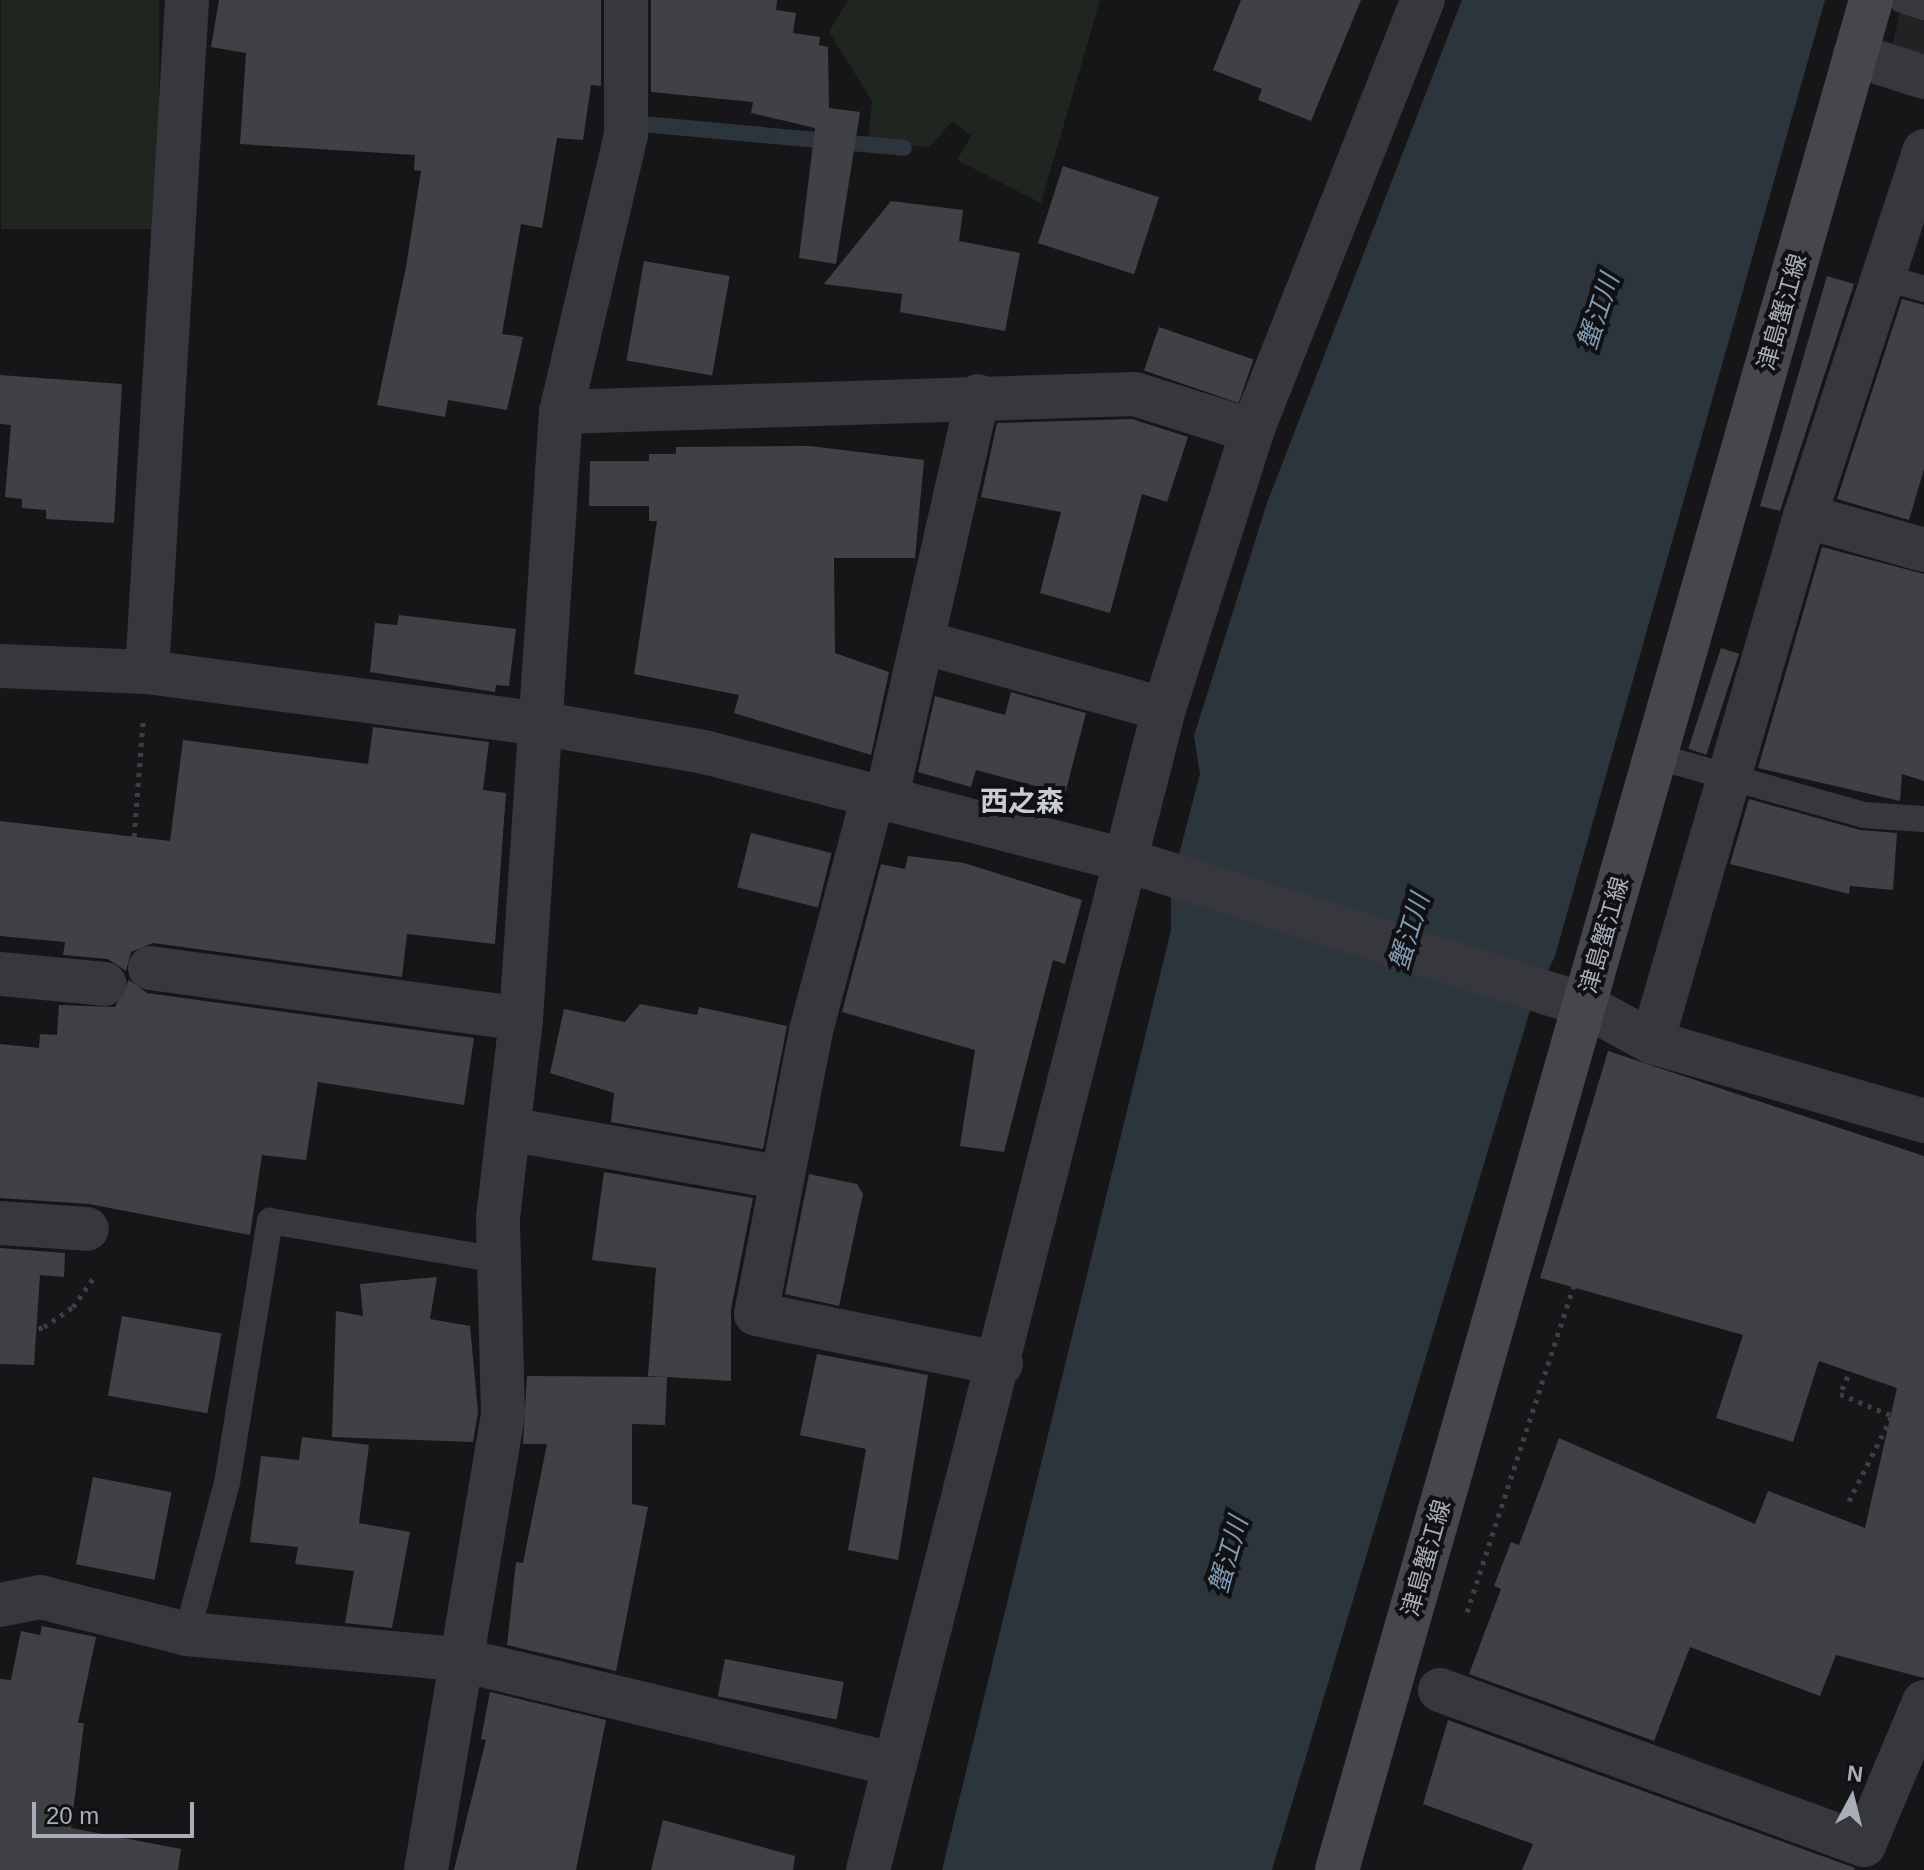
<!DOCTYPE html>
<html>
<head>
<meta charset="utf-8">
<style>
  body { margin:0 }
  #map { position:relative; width:1924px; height:1870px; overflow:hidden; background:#161618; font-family:Helvetica,"Noto Sans JP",sans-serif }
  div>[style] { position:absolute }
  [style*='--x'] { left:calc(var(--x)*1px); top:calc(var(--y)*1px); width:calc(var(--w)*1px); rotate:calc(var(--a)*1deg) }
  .built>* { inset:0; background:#222225 }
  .green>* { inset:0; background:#1e261f; transform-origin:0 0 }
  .water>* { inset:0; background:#2c353c }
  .stream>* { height:16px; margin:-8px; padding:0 8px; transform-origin:8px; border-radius:8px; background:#2c353c }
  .building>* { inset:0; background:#404145; transform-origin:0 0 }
  .path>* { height:5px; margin-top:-2.5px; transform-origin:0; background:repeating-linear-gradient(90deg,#3d3f44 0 4px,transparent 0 10px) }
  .service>* { height:26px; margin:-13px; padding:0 13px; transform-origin:13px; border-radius:13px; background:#37383d }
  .minor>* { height:44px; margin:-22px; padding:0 22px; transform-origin:22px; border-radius:22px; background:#37383d }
  .tertiary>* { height:44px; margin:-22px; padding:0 22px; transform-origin:22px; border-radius:22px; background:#37383d }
  .secondary>* { height:44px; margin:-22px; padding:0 22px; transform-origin:22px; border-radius:22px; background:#45474d }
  span { translate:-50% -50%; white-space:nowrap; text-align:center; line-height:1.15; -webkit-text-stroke:8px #111113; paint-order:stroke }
  .street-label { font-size:24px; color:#a8adb8 }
  .water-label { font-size:26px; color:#7f9bb3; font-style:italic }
  .quarter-label { font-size:28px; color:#c9ccd4; font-weight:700 }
  .north { position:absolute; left:1812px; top:1758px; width:80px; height:80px; -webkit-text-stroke:6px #111113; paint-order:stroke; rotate:7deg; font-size:22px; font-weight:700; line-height:32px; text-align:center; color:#a8adb8 }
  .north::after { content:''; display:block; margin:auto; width:28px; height:36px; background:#a8adb8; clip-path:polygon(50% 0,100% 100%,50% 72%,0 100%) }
  .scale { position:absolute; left:32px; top:1802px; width:162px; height:36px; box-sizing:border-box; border:4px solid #a8adb8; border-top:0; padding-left:10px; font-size:24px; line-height:28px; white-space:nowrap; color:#a8adb8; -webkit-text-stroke:6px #111113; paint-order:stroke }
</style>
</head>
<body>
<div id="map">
  <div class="built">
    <i style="clip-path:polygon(1903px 0,1924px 0,1924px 73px,1888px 62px)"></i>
  </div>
  <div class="green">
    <i style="left:1px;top:0;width:158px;height:229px"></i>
    <i style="clip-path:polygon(848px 0,1100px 0,1041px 203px,957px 160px,971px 136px,953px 121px,929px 147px,868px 142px,872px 101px,829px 32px)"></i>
  </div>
  <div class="water">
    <i style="clip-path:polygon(1462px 0,1825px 0,1555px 956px,1532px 1004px,1272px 1870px,942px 1870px,1171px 930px,1171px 885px,1200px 774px,1194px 736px,1267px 503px)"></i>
  </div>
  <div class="stream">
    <i style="--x:642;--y:124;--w:263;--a:5.2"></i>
  </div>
  <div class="building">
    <i style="clip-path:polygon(219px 0,601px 0,601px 86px,591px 85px,583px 140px,557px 138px,542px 228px,521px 224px,502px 334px,523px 337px,507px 410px,448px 400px,445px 417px,377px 405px,406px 267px,421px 171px,414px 170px,415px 155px,240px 144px,246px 53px,211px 47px)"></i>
    <i style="clip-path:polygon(651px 0,777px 0,776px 10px,796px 13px,793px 33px,820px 37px,819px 45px,828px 47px,829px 108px,860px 112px,836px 264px,799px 258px,815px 128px,751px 113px,753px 102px,651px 92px)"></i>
    <i style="clip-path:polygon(1241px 0,1361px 0,1311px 121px,1258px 100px,1262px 89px,1213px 70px)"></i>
    <i style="left:1063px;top:166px;width:101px;height:81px;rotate:18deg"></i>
    <i style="clip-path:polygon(891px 201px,963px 210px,959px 241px,1020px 253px,1005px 331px,900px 312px,902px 294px,824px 284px)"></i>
    <i style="left:644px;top:261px;width:87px;height:101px;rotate:10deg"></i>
    <i style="clip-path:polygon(1827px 276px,1854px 284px,1780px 511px,1760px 506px)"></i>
    <i style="clip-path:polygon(1902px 299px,1924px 305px,1924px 469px,1909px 520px,1837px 499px)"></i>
    <i style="left:1159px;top:327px;width:100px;height:46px;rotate:19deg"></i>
    <i style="clip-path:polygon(0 375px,122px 384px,114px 523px,46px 519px,46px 510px,22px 508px,22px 499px,5px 497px,11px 425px,0 424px)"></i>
    <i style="clip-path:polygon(1132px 419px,1188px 437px,1167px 502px,1142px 494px,1110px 613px,1040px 593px,1061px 512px,981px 497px,997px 423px)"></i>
    <i style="clip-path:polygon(810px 446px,924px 460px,915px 558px,834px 558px,835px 653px,889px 672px,871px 755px,734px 713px,739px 695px,634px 674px,657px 521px,649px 521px,649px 506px,589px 506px,590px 461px,649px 461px,649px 454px,676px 454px,676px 447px)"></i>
    <i style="clip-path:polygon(1822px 547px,1924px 574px,1924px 781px,1902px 774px,1900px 801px,1758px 768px)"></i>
    <i style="clip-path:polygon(399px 615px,516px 629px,509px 686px,496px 685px,495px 692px,370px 672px,375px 623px,397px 625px)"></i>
    <i style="left:1721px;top:648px;width:19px;height:106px;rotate:18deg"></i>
    <i style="clip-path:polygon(1011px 692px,1086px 713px,1065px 794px,976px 770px,971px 787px,918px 772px,935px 696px,1005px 715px)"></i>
    <i style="clip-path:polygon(373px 727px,489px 742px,483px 790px,506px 793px,495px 944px,407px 934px,402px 977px,153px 943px,131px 952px,126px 971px,108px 959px,63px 955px,65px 942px,0 936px,0 821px,170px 841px,183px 740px,368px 764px)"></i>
    <i style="clip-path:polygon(1749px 799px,1860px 830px,1897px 833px,1893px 890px,1850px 886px,1849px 894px,1730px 864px)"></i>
    <i style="left:751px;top:833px;width:83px;height:56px;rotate:14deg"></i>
    <i style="clip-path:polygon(908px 856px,964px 863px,1082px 900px,1065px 964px,1053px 960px,1004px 1152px,960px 1146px,975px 1050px,842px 1012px,881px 864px,905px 869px)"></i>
    <i style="clip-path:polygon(129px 980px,147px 993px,474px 1038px,464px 1105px,318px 1082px,306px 1160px,262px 1155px,250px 1235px,89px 1204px,0 1198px,0 1044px,39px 1048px,40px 1034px,57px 1035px,59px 1005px,115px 1007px)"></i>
    <i style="clip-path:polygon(640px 1004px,697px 1015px,699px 1007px,787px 1026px,763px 1149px,611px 1122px,614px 1093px,550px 1073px,564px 1009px,625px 1022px)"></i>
    <i style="clip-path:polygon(1608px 1051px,1924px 1156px,1924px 1678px,1836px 1655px,1820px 1696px,1690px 1647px,1654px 1741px,1469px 1674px,1501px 1589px,1494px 1586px,1511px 1542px,1519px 1545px,1559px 1438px,1755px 1524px,1768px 1491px,1865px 1528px,1897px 1388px,1819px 1361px,1793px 1442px,1716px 1418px,1743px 1335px,1540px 1278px)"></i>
    <i style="clip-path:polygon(604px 1172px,753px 1198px,731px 1309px,731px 1381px,667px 1377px,665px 1425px,632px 1424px,632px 1504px,648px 1507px,616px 1671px,507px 1645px,516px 1562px,523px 1563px,547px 1444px,523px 1444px,527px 1376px,666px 1377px,648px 1376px,656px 1268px,592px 1260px)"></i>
    <i style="clip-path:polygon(809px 1174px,857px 1184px,863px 1194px,839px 1306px,785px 1294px)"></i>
    <i style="clip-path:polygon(0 1248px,65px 1253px,64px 1277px,40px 1275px,34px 1365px,0 1364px)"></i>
    <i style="clip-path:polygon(437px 1277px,430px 1319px,470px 1326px,478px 1412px,473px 1442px,332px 1437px,336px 1311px,363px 1316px,360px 1284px)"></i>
    <i style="left:122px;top:1316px;width:101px;height:81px;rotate:10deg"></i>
    <i style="clip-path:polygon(817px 1354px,928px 1375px,898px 1560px,848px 1550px,866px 1449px,800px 1435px)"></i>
    <i style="clip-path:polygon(302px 1437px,369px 1445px,359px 1523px,410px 1532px,392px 1628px,345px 1623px,354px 1571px,295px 1564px,298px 1547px,250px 1542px,261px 1456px,299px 1460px)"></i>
    <i style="left:93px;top:1477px;width:80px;height:89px;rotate:11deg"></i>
    <i style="clip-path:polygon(42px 1626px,96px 1637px,78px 1723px,84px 1723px,71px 1828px,181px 1849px,178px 1870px,0 1870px,0 1679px,11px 1680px,21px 1631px,40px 1635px)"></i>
    <i style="left:725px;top:1659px;width:121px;height:38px;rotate:11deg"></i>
    <i style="clip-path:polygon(490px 1692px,606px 1720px,576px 1870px,454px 1870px,486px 1740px,481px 1739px)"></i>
    <i style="clip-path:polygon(1448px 1720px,1855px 1868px,1854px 1870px,1522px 1870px,1533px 1844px,1423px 1804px)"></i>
    <i style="clip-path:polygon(663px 1820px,795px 1856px,793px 1870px,651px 1870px)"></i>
  </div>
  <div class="path">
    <i style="--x:127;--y:926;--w:206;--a:-85.5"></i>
    <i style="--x:1611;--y:1178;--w:297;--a:21.1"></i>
    <i style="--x:1888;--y:1285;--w:119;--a:113.8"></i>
    <i style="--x:1840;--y:1394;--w:91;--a:22.6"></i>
    <i style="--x:106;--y:1185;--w:153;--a:-85.5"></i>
    <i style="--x:0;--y:1339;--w:46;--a:-15.3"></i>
    <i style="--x:44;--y:1327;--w:35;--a:-35"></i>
    <i style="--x:73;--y:1307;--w:35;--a:-55"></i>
    <i style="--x:1849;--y:1501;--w:95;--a:-63.2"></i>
    <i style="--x:1467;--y:1612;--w:550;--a:-71.89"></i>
  </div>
  <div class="service">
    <i style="--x:1902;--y:0;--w:23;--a:18"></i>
    <i style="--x:1886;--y:278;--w:40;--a:16"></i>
    <i style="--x:1655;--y:756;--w:217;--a:15.8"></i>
    <i style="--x:1864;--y:815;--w:60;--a:3.8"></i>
    <i style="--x:187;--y:1634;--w:156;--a:-75.2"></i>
    <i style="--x:227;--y:1483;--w:266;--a:-80.7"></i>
    <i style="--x:270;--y:1221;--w:231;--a:9.7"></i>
  </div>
  <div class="minor">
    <i style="--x:1855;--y:55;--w:72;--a:17.7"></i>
    <i style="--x:561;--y:412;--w:574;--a:-1.8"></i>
    <i style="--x:1135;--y:394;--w:123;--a:17.5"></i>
    <i style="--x:1805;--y:516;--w:124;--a:15.9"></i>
    <i style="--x:922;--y:642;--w:251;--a:15.5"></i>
    <i style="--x:147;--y:672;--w:673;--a:-86.59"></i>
    <i style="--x:873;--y:796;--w:243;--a:104.8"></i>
    <i style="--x:811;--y:1031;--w:288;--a:101"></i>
    <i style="--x:756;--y:1314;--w:250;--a:11.5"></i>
    <i style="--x:886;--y:800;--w:414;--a:-77.2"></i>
    <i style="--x:1122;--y:859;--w:485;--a:17.5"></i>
    <i style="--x:1584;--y:1005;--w:77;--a:28.6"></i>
    <i style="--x:1652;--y:1042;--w:283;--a:16.2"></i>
    <i style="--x:150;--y:968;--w:374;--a:7.8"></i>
    <i style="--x:0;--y:974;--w:105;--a:5.4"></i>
    <i style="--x:1652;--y:1042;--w:548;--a:-73.78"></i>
    <i style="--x:1805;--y:516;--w:384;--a:-71.9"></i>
    <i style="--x:508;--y:1129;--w:278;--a:10.1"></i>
    <i style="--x:0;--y:1223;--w:87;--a:3.9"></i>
    <i style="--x:0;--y:1605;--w:41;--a:-11.3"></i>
    <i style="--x:40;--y:1597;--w:152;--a:14.1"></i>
    <i style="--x:187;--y:1634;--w:272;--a:5.3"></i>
    <i style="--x:458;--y:1659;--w:447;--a:13.6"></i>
    <i style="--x:1440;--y:1690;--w:451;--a:20.1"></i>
    <i style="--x:1864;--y:1845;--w:155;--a:-67.2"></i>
    <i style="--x:426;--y:1870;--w:462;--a:-80.4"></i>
    <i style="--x:503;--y:1414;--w:196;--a:-91.5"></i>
    <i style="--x:498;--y:1218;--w:200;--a:-83.4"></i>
    <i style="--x:521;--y:1019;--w:608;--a:-86.23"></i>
    <i style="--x:561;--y:412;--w:285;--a:-76.8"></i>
    <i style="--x:626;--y:135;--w:135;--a:-90"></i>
    <i style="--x:868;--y:1870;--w:1198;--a:-75.7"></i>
    <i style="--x:1164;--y:709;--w:292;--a:-72.4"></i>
    <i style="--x:1252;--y:431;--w:464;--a:-68.4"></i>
  </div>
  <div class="tertiary">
    <i style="--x:0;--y:666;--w:147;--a:2.3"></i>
    <i style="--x:147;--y:672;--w:400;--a:7.5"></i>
    <i style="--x:544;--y:724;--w:162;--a:9.9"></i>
    <i style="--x:704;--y:752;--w:431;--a:14.4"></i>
  </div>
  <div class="secondary">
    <i style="--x:1337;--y:1870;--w:1945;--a:-74.06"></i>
  </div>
  <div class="street-label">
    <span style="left:1782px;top:312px;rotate:-74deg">津島蟹江線</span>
    <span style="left:1604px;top:935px;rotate:-74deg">津島蟹江線</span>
    <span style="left:1426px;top:1558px;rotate:-74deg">津島蟹江線</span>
  </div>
  <div class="water-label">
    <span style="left:1599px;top:312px;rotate:-72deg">蟹江川</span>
    <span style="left:1410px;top:932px;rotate:-73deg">蟹江川</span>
    <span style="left:1229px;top:1555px;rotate:-74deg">蟹江川</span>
  </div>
  <div class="quarter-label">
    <span style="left:1022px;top:802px">西之森</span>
  </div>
  <div class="north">N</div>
  <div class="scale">20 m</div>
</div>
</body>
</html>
